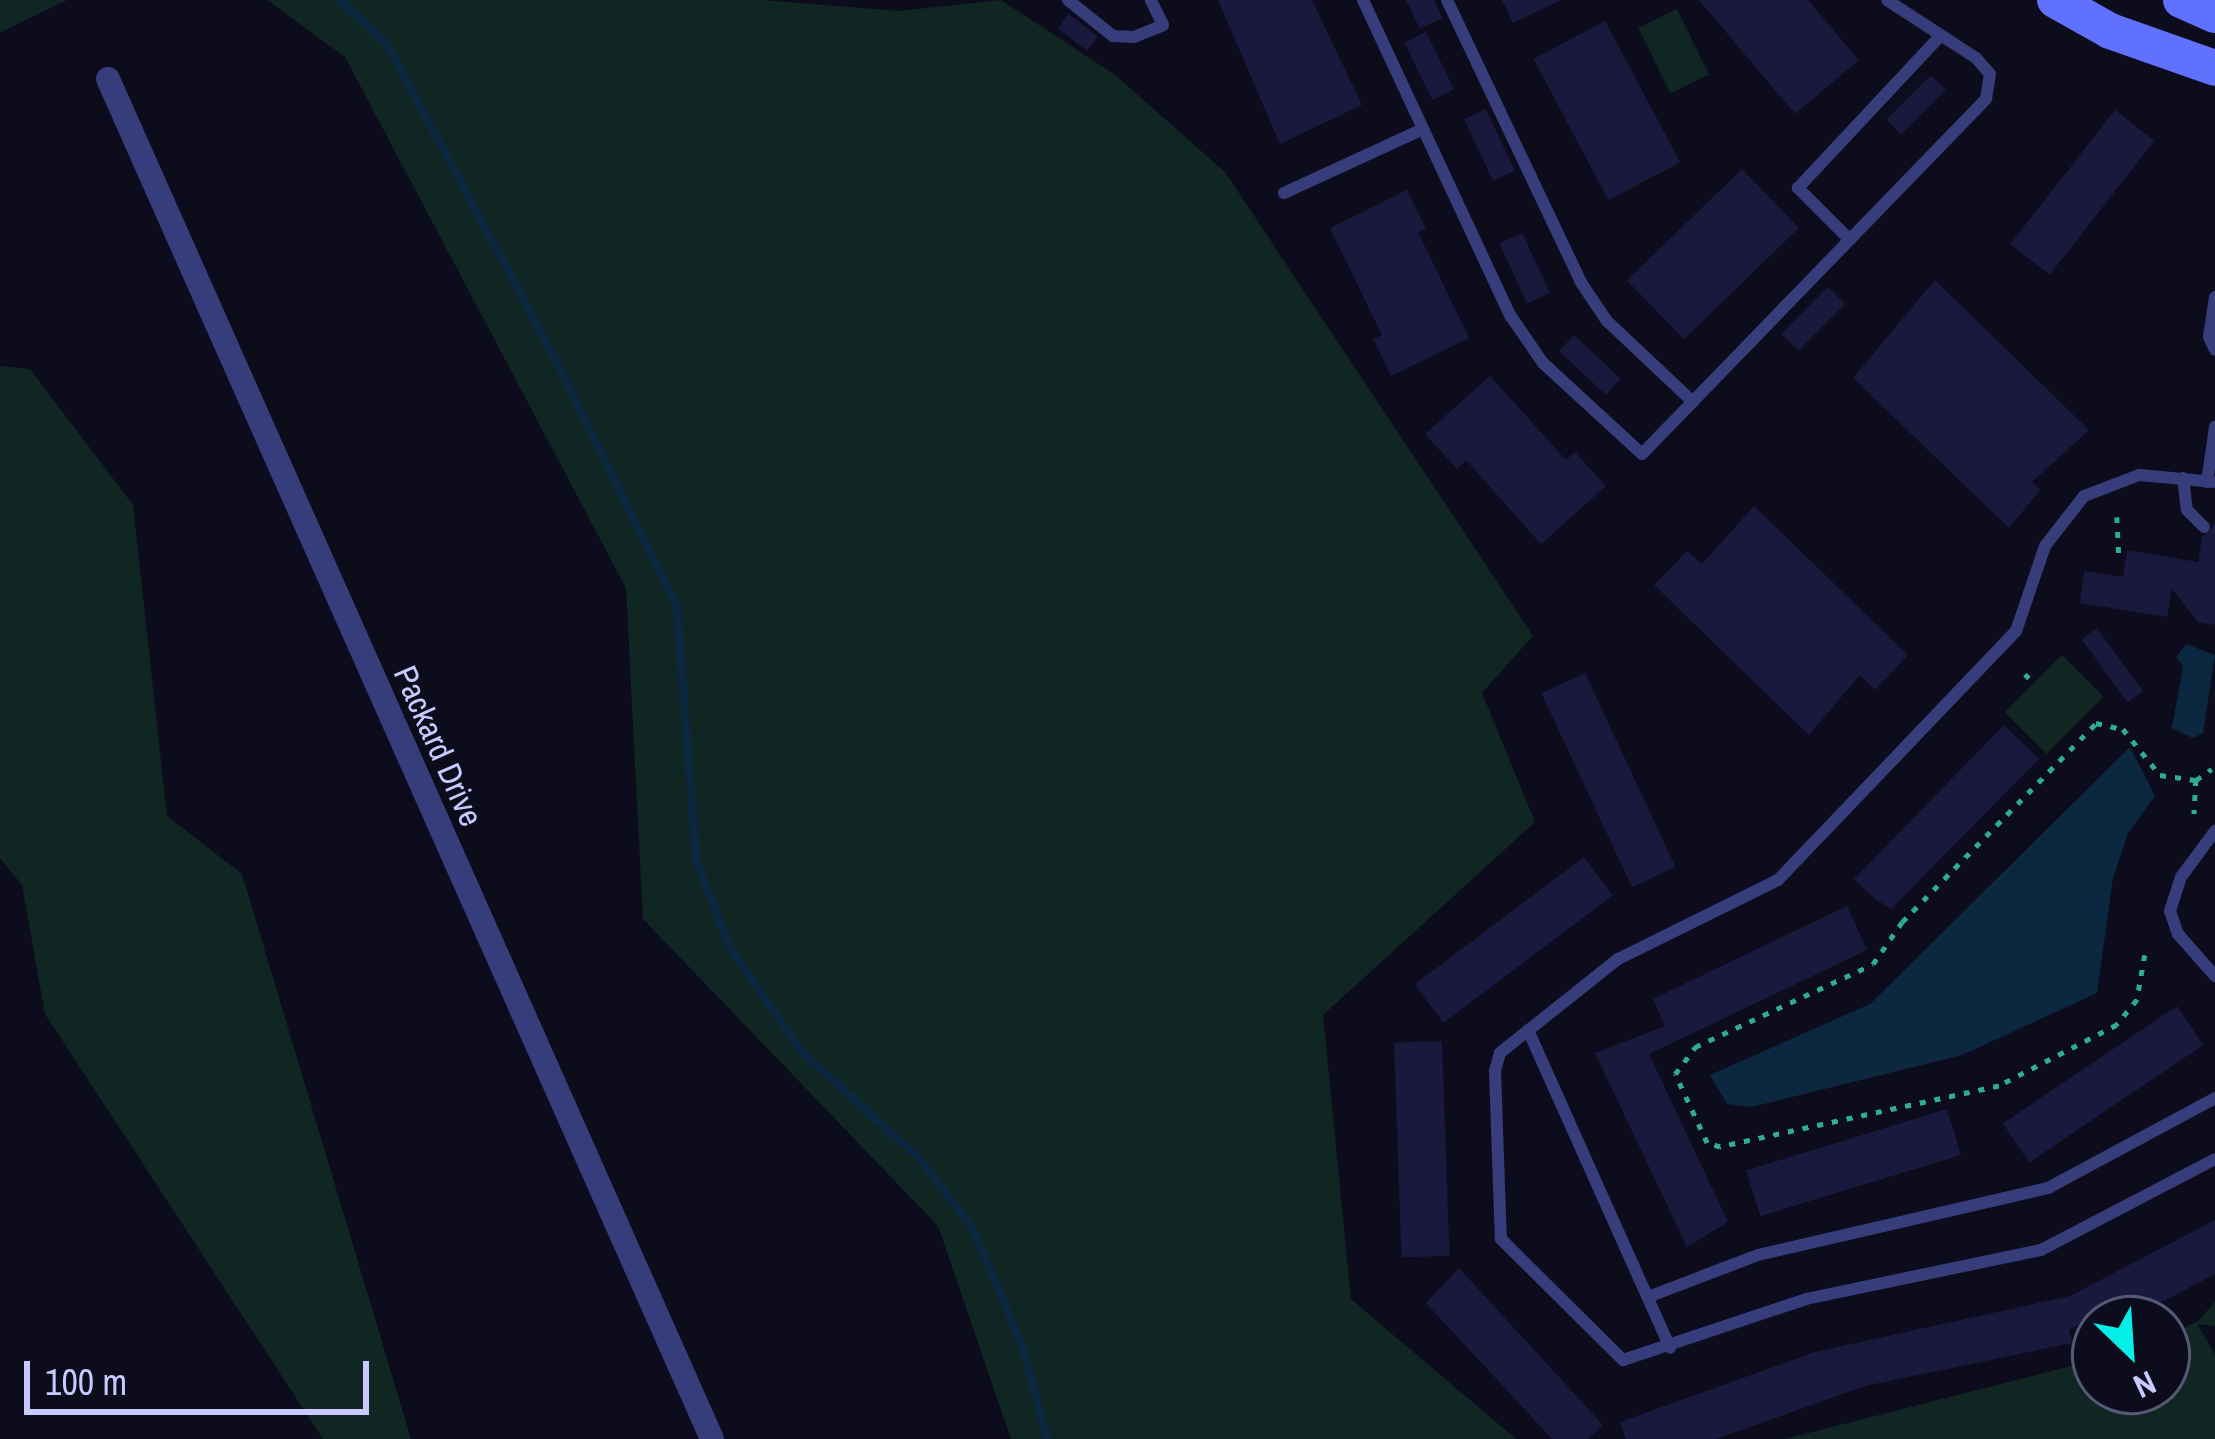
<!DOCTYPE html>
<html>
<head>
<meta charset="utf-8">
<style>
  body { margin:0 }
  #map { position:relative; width:2215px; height:1439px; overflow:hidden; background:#0c0c1c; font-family:"Archivo Narrow",sans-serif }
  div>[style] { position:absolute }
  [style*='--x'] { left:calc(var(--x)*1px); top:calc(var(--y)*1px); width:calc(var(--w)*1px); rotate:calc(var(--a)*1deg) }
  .green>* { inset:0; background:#0f2622; transform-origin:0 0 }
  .water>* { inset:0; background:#0c2740 }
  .stream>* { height:8px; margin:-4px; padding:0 4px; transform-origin:4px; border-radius:4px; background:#0c2740 }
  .building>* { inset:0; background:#1b183d; transform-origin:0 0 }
  .path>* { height:4.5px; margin-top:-2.25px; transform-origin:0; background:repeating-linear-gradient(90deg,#2eac94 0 6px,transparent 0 15px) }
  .lane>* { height:12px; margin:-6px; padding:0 6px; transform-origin:6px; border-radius:6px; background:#373d7b }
  .street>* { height:24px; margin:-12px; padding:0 12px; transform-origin:12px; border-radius:12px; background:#373d7b }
  .secondary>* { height:36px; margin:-18px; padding:0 18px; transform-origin:18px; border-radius:18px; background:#6071fd }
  span { translate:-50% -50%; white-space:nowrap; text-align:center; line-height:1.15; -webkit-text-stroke:12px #0c0c1c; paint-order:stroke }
  .street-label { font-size:33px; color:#c8c9fe }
  .north { position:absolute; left:2071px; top:1295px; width:120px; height:120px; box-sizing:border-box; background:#0c0c1c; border:3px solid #575876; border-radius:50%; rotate:155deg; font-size:33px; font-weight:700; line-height:48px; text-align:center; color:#c8c9fe }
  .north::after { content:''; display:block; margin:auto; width:42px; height:54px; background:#03efe7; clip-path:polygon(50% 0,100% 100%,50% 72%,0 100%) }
  .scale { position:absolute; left:24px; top:1361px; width:345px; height:54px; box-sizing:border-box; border:6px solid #c8c9fe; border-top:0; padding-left:15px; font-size:36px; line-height:42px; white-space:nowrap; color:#c8c9fe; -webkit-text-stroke:9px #0c0c1c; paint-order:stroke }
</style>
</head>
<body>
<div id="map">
  <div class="green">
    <i style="clip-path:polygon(0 0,67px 0,0 33px)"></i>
    <i style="clip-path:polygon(267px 0,761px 0,899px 11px,1001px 0,1115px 75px,1225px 172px,1533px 636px,1482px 693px,1535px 822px,1323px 1015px,1351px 1299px,1516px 1439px,1011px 1439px,938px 1226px,643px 919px,626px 588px,345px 57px)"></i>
    <i style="left:1677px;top:9px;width:73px;height:43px;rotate:64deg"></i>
    <i style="clip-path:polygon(0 366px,30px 369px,133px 505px,167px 816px,242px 874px,411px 1439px,323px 1439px,45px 1014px,22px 885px,0 858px)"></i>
    <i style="left:2062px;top:655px;width:59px;height:81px;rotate:45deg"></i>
    <i style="clip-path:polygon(2215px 1302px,2215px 1326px,2197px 1324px,2215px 1354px,2215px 1439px,1785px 1439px,2095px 1360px,2095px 1391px,2167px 1391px,2167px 1334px,2197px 1322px)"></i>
  </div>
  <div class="water">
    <i style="clip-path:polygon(2186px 644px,2215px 655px,2203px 733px,2193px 738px,2172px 728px,2183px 666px,2176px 657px)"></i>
    <i style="clip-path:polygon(2130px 747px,2155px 796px,2128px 833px,2113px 878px,2097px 993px,1962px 1055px,1752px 1107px,1727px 1104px,1710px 1075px,1870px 1004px)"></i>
  </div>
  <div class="stream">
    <i style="--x:340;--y:0;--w:64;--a:43.1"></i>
    <i style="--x:387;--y:44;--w:356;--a:61.9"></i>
    <i style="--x:555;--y:358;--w:277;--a:63.9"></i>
    <i style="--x:677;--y:607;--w:254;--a:85.7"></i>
    <i style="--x:696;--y:860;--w:94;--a:68.9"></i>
    <i style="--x:730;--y:948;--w:126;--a:55.3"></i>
    <i style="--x:802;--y:1052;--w:159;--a:42.2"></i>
    <i style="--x:920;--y:1159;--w:86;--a:52.6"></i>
    <i style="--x:972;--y:1227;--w:128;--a:67"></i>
    <i style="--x:1022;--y:1345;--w:97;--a:75.1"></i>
  </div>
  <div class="building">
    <i style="clip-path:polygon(1218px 0,1312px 0,1362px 105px,1280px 144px)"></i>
    <i style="clip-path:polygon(1406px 0,1434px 0,1442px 18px,1420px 29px)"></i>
    <i style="clip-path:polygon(1502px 0,1561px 0,1513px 23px)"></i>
    <i style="clip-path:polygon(1699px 0,1808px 0,1859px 60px,1795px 114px)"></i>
    <i style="left:1069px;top:14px;width:37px;height:18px;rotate:38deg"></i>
    <i style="left:1605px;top:21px;width:160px;height:81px;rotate:62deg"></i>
    <i style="left:1426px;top:32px;width:64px;height:24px;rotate:64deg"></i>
    <i style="left:1931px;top:75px;width:21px;height:63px;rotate:45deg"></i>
    <i style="left:1486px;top:109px;width:68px;height:24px;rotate:65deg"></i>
    <i style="left:2115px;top:110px;width:50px;height:170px;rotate:38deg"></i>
    <i style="left:1742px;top:169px;width:82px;height:160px;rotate:46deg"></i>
    <i style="clip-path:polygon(1407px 190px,1426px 229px,1418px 232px,1469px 338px,1391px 376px,1373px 339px,1382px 335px,1330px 228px)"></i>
    <i style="left:1522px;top:233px;width:66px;height:25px;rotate:65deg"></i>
    <i style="clip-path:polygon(1935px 280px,2089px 430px,2032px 482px,2040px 490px,2009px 528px,1853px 378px)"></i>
    <i style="left:1828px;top:287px;width:24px;height:66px;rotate:45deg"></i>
    <i style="left:1574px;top:335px;width:64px;height:22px;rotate:43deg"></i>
    <i style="clip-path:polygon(1490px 376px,1566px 460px,1575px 452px,1606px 486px,1541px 544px,1466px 460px,1457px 469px,1425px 434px)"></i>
    <i style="clip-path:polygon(1754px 506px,1908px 655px,1875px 690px,1860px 675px,1809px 735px,1654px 585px,1687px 551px,1702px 564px)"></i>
    <i style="clip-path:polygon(2215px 524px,2215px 625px,2198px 622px,2172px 588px,2167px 617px,2080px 603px,2084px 571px,2123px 577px,2127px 550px,2198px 562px,2202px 537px)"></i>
    <i style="left:2097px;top:628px;width:78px;height:19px;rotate:54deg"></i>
    <i style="left:1585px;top:673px;width:214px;height:48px;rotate:65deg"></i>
    <i style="clip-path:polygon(2004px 725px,2039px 759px,1891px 909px,1875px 899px,1854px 879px)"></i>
    <i style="left:1584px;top:857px;width:48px;height:212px;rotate:53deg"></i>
    <i style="clip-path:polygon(1847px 906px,1867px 950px,1649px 1054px,1728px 1222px,1687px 1247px,1595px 1053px,1665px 1026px,1653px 999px)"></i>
    <i style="left:2177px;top:1006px;width:47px;height:210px;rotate:56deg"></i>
    <i style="left:1442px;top:1041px;width:215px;height:48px;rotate:88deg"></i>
    <i style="left:1947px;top:1109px;width:48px;height:210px;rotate:73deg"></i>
    <i style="clip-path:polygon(2215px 1220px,2215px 1274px,2130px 1319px,2088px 1319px,2069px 1330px,2072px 1343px,1865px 1386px,1716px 1439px,1626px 1439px,1620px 1422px,1815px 1352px,2070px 1296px)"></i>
    <i style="clip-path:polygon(1459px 1268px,1603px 1425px,1588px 1439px,1552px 1439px,1426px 1303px)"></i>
  </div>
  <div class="path">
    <i style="--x:2117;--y:517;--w:40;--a:87.1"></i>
    <i style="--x:2025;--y:674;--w:13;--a:45"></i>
    <i style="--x:2196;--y:780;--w:19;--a:-35"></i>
    <i style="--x:2145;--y:955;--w:46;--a:100.1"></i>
    <i style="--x:2137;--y:1000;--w:32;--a:129"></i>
    <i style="--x:2117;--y:1025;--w:133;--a:152.7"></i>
    <i style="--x:1999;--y:1086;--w:286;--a:167.7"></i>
    <i style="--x:1720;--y:1147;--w:14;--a:-163"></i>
    <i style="--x:1707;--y:1143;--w:76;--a:-114.9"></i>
    <i style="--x:1675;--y:1074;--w:34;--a:-53"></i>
    <i style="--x:1695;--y:1047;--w:196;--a:-25"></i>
    <i style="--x:1873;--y:964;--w:51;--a:-55.4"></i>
    <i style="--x:1902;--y:922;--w:278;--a:-45.7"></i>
    <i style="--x:2096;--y:723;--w:28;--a:13"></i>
    <i style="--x:2123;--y:729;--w:59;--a:51.2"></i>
    <i style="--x:2160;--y:775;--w:36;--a:8"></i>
    <i style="--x:2196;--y:780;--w:34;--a:93"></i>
  </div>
  <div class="lane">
    <i style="--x:1068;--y:0;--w:58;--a:38.7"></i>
    <i style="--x:1113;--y:36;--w:21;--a:3"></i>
    <i style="--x:1134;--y:37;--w:31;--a:-22"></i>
    <i style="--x:1163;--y:25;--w:28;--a:-116"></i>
    <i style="--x:1363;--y:0;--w:348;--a:65"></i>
    <i style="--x:1510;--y:315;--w:58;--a:55.5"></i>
    <i style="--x:1543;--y:363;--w:134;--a:42.6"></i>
    <i style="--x:1642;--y:454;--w:494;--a:-45.9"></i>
    <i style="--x:1986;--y:99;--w:25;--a:-81"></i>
    <i style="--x:1990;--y:74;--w:21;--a:-131"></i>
    <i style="--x:1976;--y:58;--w:106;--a:-146.9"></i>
    <i style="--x:1447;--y:0;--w:314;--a:64.6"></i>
    <i style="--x:1582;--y:284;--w:45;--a:56"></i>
    <i style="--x:1607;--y:321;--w:118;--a:43.3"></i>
    <i style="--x:1284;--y:193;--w:153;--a:-24.7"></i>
    <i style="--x:1850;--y:240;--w:74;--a:-135"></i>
    <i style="--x:1798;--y:188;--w:208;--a:-46.9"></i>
    <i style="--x:2215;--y:297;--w:40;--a:98.5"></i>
    <i style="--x:2209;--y:337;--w:14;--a:65"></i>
    <i style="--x:2183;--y:478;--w:32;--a:83"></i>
    <i style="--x:2187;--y:510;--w:24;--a:45"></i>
    <i style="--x:2207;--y:482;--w:56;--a:-81.7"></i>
    <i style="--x:2215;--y:482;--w:76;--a:-174.7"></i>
    <i style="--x:2139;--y:475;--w:59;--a:159.1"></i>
    <i style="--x:2084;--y:496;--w:63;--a:128"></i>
    <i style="--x:2045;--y:546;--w:90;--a:108.8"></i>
    <i style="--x:2016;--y:631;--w:344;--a:133.7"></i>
    <i style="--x:1778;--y:880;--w:178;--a:153.7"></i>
    <i style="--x:1618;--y:959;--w:151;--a:141.5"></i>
    <i style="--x:1500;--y:1053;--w:19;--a:106"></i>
    <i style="--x:1495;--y:1071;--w:168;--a:88"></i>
    <i style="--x:1501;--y:1239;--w:172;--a:44.8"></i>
    <i style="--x:1623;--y:1360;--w:193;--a:-18.4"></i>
    <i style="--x:1806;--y:1299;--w:240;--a:-11.8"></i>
    <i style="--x:2041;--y:1250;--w:196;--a:-27.6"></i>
    <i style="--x:2215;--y:831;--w:57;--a:126.5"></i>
    <i style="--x:2181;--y:877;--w:36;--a:108"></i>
    <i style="--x:2170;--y:911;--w:24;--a:71"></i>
    <i style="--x:2178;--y:934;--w:56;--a:48.6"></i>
    <i style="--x:1528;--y:1030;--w:348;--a:65.9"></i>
    <i style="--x:1648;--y:1297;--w:118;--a:-20.9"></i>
    <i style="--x:1758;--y:1255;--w:298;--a:-13"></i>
    <i style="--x:2048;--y:1188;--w:190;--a:-28.3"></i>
  </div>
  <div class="street">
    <i style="--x:108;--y:79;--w:1488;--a:66.05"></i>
  </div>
  <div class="secondary">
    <i style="--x:2055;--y:0;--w:63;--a:29.4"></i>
    <i style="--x:2110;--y:31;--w:111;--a:19.4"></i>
    <i style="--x:2181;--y:0;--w:37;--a:24"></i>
  </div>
  <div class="street-label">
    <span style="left:438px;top:746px;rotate:66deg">Packard Drive</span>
  </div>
  <div class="north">N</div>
  <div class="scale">100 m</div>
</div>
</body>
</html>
